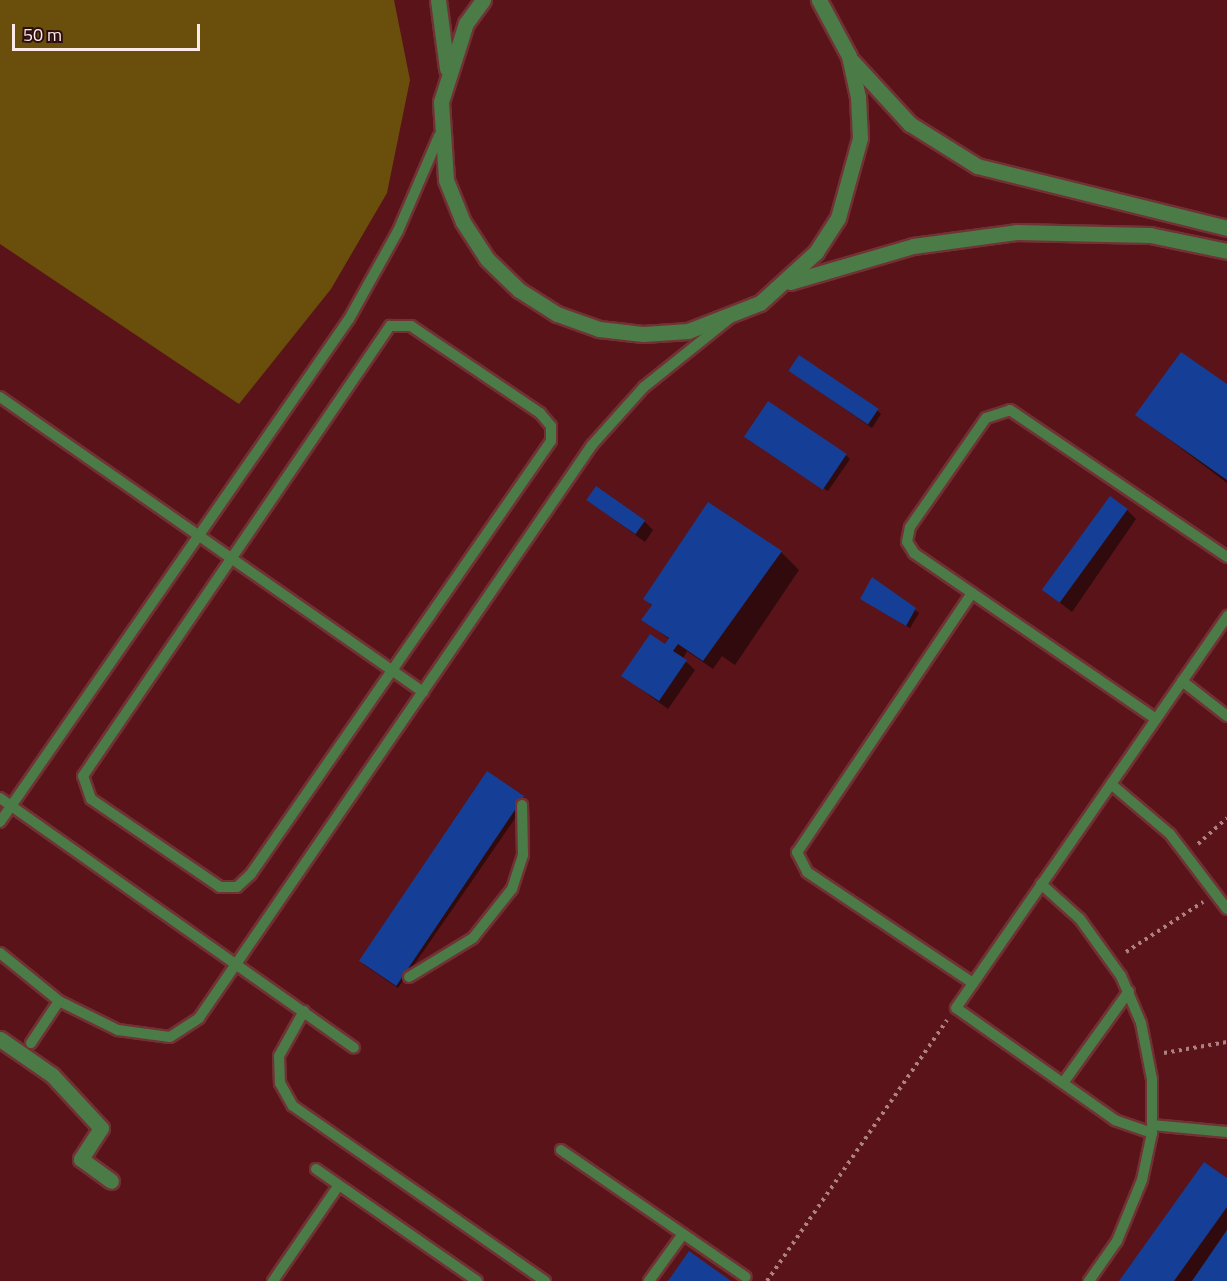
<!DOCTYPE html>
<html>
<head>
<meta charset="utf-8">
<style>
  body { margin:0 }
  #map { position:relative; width:1227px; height:1281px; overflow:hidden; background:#5a1318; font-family:"Titillium Web",sans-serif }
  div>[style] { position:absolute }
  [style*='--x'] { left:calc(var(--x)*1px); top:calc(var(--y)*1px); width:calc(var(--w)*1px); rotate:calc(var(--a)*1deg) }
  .green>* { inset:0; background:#6a4e0c }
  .shadow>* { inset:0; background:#0007 }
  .building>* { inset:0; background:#153f96; transform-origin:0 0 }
  .path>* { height:4px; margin-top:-2px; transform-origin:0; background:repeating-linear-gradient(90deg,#ad8183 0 3px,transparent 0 7.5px) }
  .roads { filter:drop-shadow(2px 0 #713135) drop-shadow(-2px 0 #713135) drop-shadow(0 2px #713135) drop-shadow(0 -2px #713135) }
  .lane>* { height:10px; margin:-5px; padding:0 5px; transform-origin:5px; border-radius:5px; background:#4b7b47 }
  .street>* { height:15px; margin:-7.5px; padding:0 7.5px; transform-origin:7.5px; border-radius:7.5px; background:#4b7b47 }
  span { translate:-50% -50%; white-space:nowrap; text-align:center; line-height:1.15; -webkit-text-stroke:4.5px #2c0e0e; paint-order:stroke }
  .scale { position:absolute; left:12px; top:24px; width:188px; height:27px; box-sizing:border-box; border:3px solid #fdeae9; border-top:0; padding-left:8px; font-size:18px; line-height:21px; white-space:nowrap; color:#fdeae9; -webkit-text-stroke:4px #2c0e0e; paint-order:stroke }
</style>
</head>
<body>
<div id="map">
  <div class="green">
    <i style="clip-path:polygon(0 0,394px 0,410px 80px,387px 193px,331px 289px,239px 404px,0 244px)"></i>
  </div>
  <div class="shadow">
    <i style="clip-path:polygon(790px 371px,877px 410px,881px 414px,872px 428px)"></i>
    <i style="clip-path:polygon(1227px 386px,1227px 483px,1137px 415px)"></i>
    <i style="clip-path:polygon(749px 440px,846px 455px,850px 459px,828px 491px)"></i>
    <i style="clip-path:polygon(588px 500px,644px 521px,653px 530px,645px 542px)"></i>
    <i style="clip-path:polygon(1127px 510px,1136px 519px,1072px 612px,1045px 591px)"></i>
    <i style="clip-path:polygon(781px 552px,799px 570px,735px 665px,722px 656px,713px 669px,687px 651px,683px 659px,695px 670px,668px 709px,623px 676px,670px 640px,643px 619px,652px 606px,645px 599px)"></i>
    <i style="clip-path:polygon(873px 579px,919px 613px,910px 628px,861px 598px)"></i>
    <i style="clip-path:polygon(523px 797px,527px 801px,398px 988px,363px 964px)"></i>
    <i style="clip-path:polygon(1227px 1180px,1227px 1281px,1121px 1281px)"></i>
  </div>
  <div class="building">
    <i style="clip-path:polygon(1181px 352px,1227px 384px,1227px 480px,1135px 415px)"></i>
    <i style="left:799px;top:355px;width:96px;height:19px;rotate:34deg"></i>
    <i style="left:768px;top:401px;width:95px;height:43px;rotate:34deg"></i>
    <i style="left:596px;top:486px;width:60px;height:17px;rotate:35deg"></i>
    <i style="left:1110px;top:496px;width:22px;height:116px;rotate:36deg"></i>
    <i style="clip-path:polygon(708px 502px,782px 551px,703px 661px,678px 644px,673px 651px,687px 660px,659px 701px,621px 676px,650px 634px,665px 644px,669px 638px,641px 620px,652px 605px,643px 599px)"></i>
    <i style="clip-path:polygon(872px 577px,916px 608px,906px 626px,860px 599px)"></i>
    <i style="left:487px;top:771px;width:45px;height:229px;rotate:34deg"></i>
    <i style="clip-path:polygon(1204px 1162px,1227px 1178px,1227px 1207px,1174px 1281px,1119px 1281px)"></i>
    <i style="clip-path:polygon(1227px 1230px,1227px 1281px,1192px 1281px)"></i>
    <i style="clip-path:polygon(689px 1251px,731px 1281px,668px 1281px)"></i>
  </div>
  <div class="path">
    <i style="--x:1198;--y:844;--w:39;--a:-42"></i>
    <i style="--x:1126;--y:952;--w:92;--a:-33"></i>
    <i style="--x:1164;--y:1053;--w:64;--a:-9.9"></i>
    <i style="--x:767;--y:1281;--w:317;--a:-55.4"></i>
  </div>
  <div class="roads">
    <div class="lane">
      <i style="--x:390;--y:326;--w:21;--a:0"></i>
      <i style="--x:411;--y:326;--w:156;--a:34"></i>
      <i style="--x:540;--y:413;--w:17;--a:50"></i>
      <i style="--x:551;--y:426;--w:15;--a:90"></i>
      <i style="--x:551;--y:441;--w:527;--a:124.72"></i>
      <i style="--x:251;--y:874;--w:19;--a:137"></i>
      <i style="--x:237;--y:887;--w:17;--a:180"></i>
      <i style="--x:220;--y:887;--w:156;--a:-145.7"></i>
      <i style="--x:91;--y:799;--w:24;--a:-109"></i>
      <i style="--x:83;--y:776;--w:545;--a:-55.7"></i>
      <i style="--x:0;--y:397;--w:516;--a:34.89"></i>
      <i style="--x:972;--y:593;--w:313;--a:124"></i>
      <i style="--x:797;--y:852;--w:22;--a:63"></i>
      <i style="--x:807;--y:872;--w:200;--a:33.8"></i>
      <i style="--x:1182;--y:681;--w:57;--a:37.9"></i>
      <i style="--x:1156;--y:719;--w:293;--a:-145.6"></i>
      <i style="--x:914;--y:553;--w:13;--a:-122"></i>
      <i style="--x:907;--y:542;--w:15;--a:-79"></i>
      <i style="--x:910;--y:527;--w:133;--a:-55.1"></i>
      <i style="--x:986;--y:418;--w:25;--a:-18"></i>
      <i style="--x:1010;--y:410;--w:262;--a:34.1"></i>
      <i style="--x:1111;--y:784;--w:77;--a:40.3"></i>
      <i style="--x:1170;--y:834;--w:94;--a:52.8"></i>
      <i style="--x:0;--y:798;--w:433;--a:35.2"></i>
      <i style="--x:0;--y:822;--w:612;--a:-55.25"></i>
      <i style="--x:349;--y:319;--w:101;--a:-60.9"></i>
      <i style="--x:398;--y:231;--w:103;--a:-66.7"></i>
      <i style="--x:1041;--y:884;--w:52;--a:41.9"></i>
      <i style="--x:1080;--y:919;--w:70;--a:54.3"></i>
      <i style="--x:1121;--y:976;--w:51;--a:66.9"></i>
      <i style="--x:1141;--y:1023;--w:57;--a:78.9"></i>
      <i style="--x:1152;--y:1079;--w:54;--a:90"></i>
      <i style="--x:1152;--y:1133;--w:48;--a:102"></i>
      <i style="--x:1142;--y:1180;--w:66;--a:112.3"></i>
      <i style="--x:1117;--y:1241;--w:49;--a:125"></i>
      <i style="--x:0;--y:953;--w:76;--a:39.1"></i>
      <i style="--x:59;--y:1001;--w:66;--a:26.2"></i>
      <i style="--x:118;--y:1030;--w:52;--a:7.7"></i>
      <i style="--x:170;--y:1037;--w:35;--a:-33"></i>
      <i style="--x:199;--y:1018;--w:695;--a:-55.56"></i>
      <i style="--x:592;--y:445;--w:78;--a:-48.1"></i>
      <i style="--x:644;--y:387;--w:109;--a:-38.7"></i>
      <i style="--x:409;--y:977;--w:75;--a:-31.4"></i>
      <i style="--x:473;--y:938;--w:63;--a:-51.5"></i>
      <i style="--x:512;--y:889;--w:36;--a:-72"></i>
      <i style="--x:523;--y:855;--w:50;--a:-91.1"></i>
      <i style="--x:304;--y:1011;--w:51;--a:119.1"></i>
      <i style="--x:279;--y:1056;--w:27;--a:88"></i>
      <i style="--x:280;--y:1083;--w:26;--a:61"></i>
      <i style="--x:293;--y:1106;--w:307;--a:34.8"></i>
      <i style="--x:31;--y:1043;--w:50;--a:-56.3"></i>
      <i style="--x:1063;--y:1083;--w:113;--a:-54.3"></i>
      <i style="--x:1152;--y:1125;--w:75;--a:5.3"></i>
      <i style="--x:1152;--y:1133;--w:39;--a:-161"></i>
      <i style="--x:1115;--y:1120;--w:194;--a:-144.8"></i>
      <i style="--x:956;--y:1008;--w:477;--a:-55.3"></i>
      <i style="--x:561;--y:1150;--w:224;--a:34.5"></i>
      <i style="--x:316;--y:1169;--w:196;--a:34.8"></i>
      <i style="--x:273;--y:1281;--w:116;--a:-55.5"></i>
      <i style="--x:649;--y:1281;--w:58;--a:-54.1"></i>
    </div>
    <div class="street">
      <i style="--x:438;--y:0;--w:69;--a:82.5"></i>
      <i style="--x:483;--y:0;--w:29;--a:126"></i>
      <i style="--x:466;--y:23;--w:83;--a:107.6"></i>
      <i style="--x:441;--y:102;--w:78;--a:86.3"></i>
      <i style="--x:446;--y:180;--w:45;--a:68"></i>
      <i style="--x:463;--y:222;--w:44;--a:57"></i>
      <i style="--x:487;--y:259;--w:45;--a:44.1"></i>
      <i style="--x:519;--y:290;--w:45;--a:32.3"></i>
      <i style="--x:557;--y:314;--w:45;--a:19.7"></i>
      <i style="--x:599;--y:329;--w:44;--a:6.5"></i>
      <i style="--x:643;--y:334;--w:45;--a:-3.8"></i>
      <i style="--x:688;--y:331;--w:77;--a:-21.3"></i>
      <i style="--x:760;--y:303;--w:76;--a:-42.3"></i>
      <i style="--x:816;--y:252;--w:40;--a:-57.1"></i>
      <i style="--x:838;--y:218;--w:83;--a:-74.6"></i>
      <i style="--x:860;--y:138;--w:41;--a:-92.8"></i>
      <i style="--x:858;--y:97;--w:42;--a:-102.4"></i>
      <i style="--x:849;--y:56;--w:64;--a:-118.2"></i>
      <i style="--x:852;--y:61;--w:86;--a:47.4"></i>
      <i style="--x:910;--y:124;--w:79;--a:32.1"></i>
      <i style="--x:977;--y:166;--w:258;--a:13.9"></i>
      <i style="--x:790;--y:282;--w:128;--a:-16.3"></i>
      <i style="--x:913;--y:246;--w:104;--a:-7.7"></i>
      <i style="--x:1016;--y:232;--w:134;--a:1.3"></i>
      <i style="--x:1150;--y:235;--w:79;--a:11.7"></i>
      <i style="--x:0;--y:1039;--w:63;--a:34.7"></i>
      <i style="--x:52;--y:1075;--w:72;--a:47.2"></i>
      <i style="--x:101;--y:1128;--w:37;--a:123"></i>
      <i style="--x:81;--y:1159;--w:37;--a:36"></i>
    </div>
  </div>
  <div class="scale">50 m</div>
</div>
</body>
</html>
